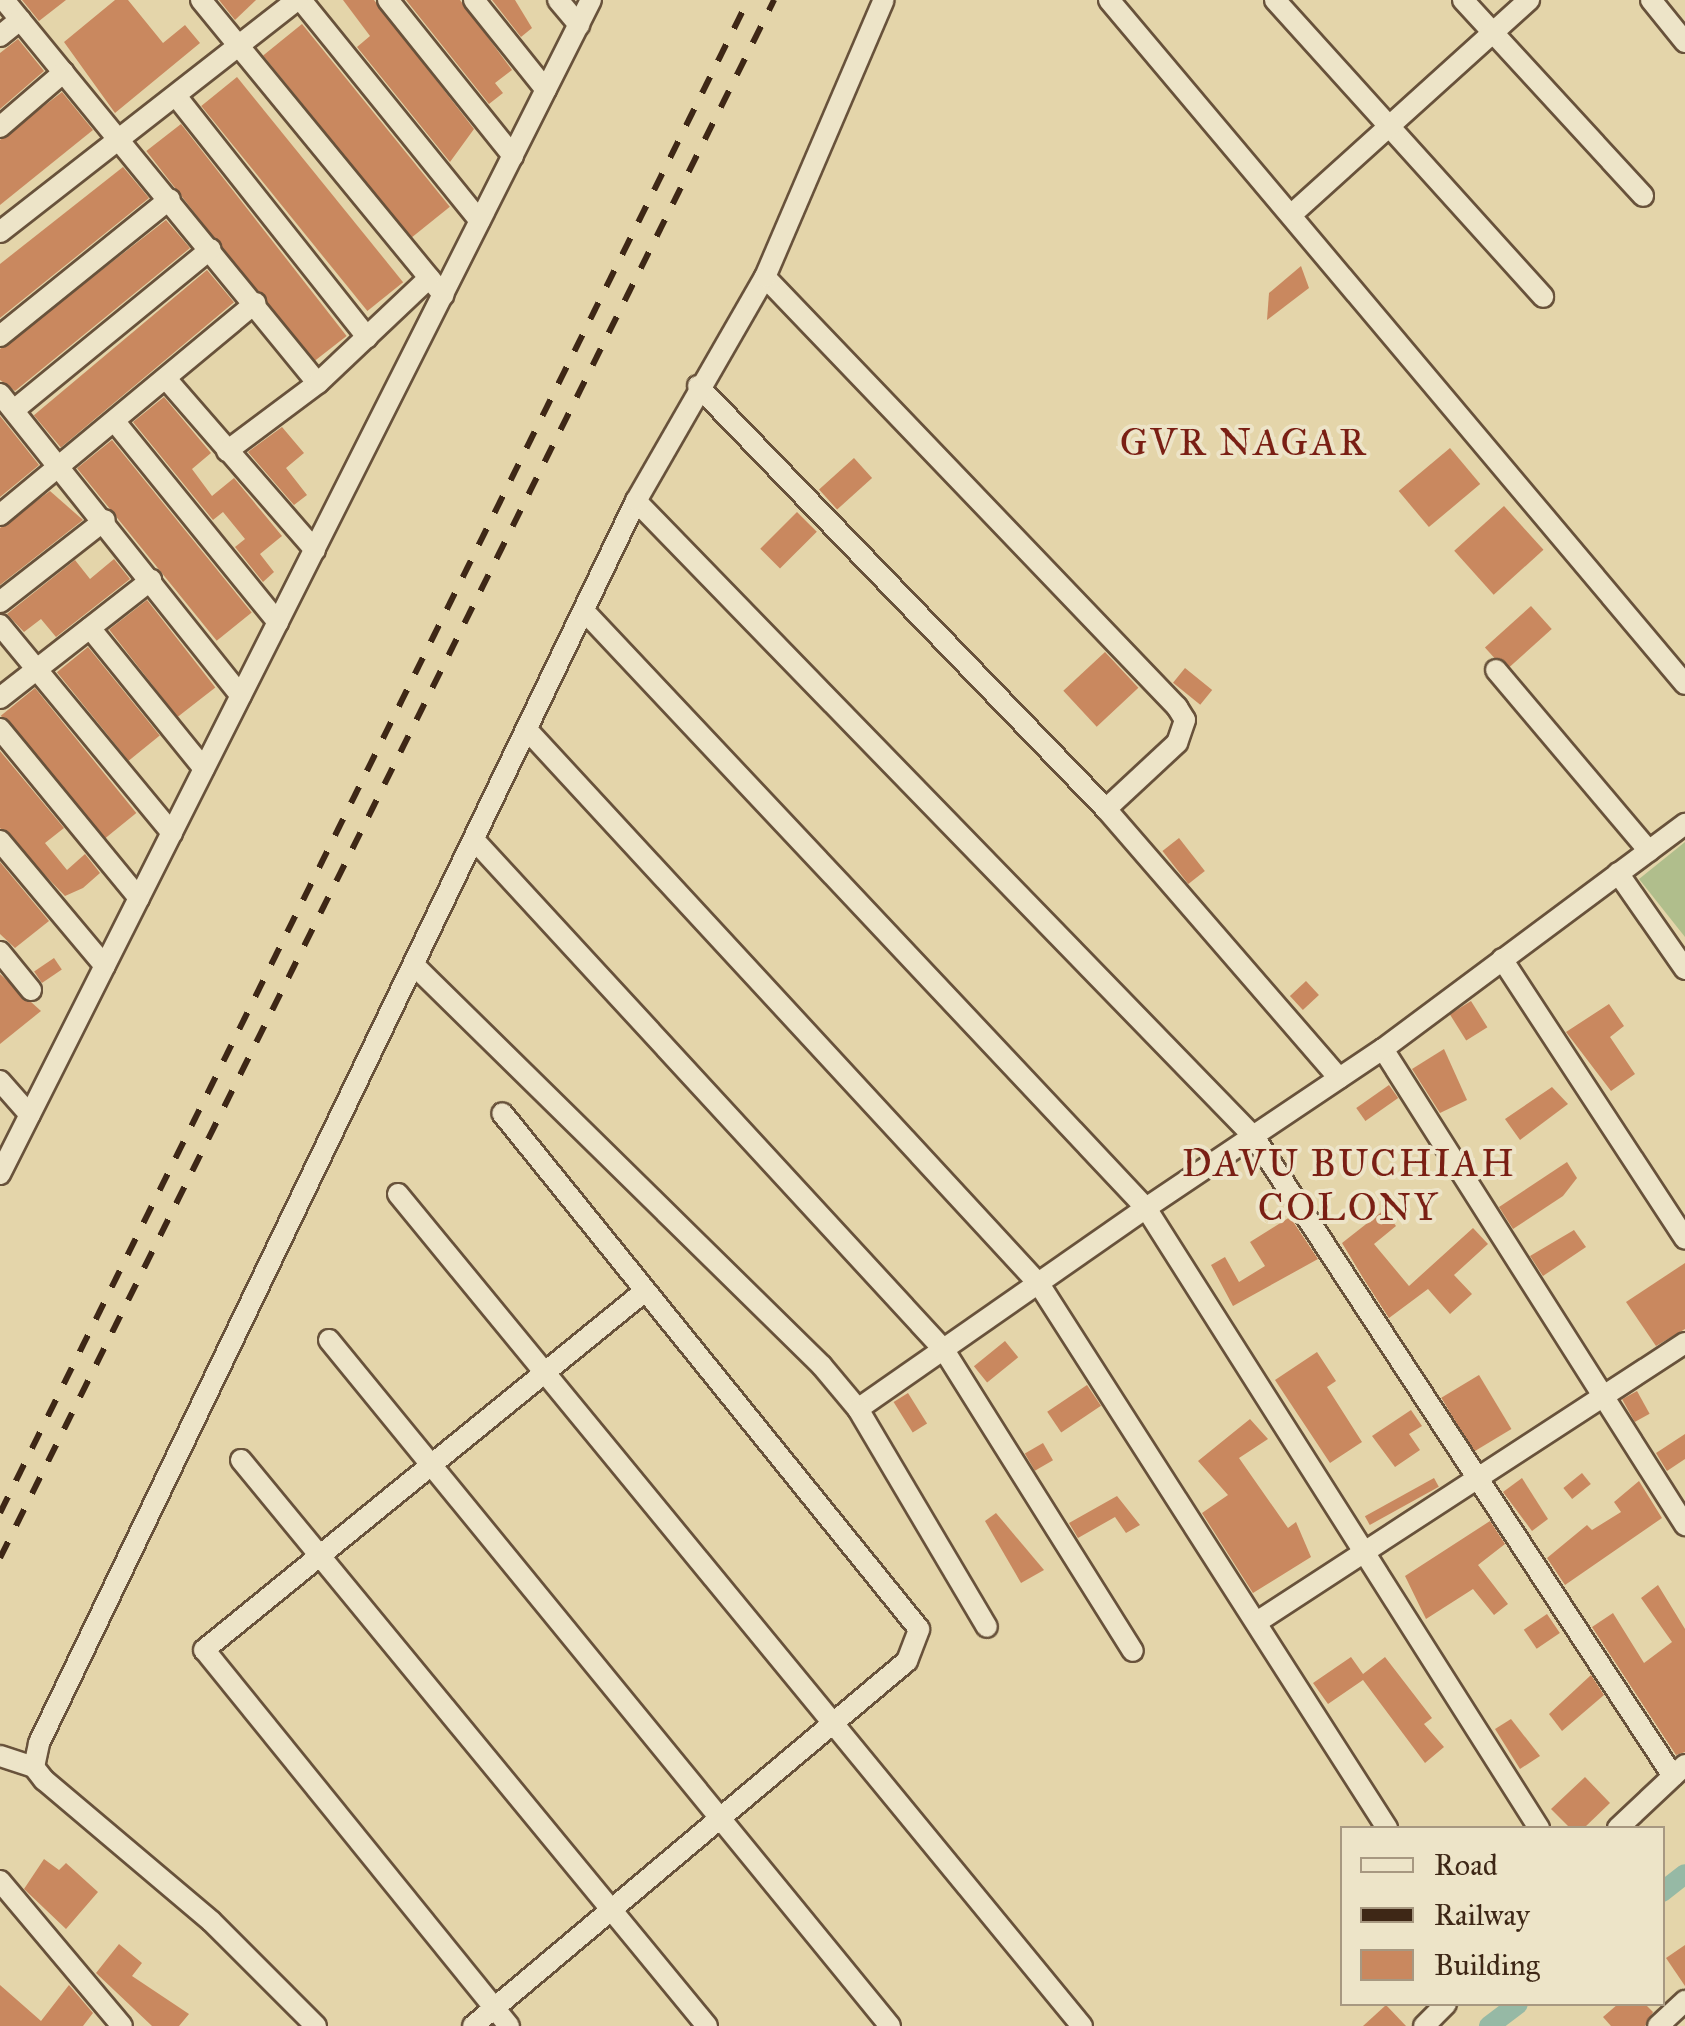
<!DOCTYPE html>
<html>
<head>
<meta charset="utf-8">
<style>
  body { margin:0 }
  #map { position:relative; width:1685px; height:2026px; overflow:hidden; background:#e4d5aa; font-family:"IM FELL Great Primer",serif }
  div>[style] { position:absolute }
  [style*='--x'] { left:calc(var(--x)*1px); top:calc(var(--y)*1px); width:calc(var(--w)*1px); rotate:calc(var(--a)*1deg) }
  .green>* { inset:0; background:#b0be8c }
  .canal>* { height:20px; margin:-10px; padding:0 10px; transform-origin:10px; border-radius:10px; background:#96b9a5 }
  .building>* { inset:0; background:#c9885f; transform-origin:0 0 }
  .roads { filter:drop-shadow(2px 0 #68523b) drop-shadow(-2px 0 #68523b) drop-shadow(0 2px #68523b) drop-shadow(0 -2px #68523b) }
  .minor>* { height:20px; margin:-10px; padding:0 10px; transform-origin:10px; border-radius:10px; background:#ede4c8 }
  .rail>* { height:6px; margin-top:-3px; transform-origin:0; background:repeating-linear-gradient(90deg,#3e2716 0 18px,transparent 0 36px) }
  span { translate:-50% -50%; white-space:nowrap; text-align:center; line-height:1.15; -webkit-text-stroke:8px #ede4c8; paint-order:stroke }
  .neighbourhood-label { font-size:38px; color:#7a1f14; letter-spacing:2.5px }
  .legend { position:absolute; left:1340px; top:1826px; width:325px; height:180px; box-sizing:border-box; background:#ede4c8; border:2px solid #a79881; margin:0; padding:12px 18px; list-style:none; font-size:30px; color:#3e2716 }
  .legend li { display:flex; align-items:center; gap:20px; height:50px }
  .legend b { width:50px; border:2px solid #a79881 }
</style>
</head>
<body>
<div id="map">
  <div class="green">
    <i style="clip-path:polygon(1685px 842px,1685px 937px,1639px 879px)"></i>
  </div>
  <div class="canal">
    <i style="--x:1662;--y:1892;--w:29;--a:-38"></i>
    <i style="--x:1489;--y:2026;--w:36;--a:-37"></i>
  </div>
  <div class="building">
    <i style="clip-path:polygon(22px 0,66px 0,39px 21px)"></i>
    <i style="clip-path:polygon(115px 0,128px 0,163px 43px,185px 25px,200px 43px,115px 113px,64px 42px)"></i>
    <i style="clip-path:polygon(219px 0,256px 0,235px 20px)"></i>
    <i style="clip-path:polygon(343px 0,374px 0,474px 129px,450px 162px,357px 47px,370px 36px)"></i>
    <i style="clip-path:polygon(406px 0,460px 0,512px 70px,495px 83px,503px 93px,489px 104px)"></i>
    <i style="clip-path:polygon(492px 0,515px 0,532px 28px,521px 37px)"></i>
    <i style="left:302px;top:24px;width:235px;height:50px;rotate:51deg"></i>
    <i style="clip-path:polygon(18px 39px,44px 71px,0 109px,0 53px)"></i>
    <i style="left:237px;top:77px;width:264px;height:46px;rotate:51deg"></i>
    <i style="clip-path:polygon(62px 92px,93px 130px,0 205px,0 140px)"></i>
    <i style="left:181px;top:124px;width:269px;height:44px;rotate:52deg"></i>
    <i style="clip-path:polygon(123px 167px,149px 198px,0 318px,0 264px)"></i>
    <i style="clip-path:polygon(166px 220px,190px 248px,15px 391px,0 380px,0 349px)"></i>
    <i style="clip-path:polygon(1301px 266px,1309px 288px,1267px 320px,1269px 293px)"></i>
    <i style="left:207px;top:270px;width:42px;height:226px;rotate:50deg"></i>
    <i style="clip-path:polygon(164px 397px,211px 453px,192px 469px,212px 496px,234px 478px,282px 536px,260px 554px,274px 572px,263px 582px,235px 547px,245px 539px,223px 512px,213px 520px,133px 422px)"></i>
    <i style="clip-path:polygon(0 416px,39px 465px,0 497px)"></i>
    <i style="clip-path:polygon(282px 427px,304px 453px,286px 468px,307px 495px,294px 505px,248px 452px)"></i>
    <i style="left:112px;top:440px;width:222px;height:45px;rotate:51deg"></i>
    <i style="left:1450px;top:448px;width:47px;height:67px;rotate:50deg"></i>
    <i style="left:854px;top:458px;width:27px;height:47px;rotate:48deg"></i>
    <i style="clip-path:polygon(50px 491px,83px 520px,0 585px,0 528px)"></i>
    <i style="left:1504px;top:506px;width:59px;height:67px;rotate:48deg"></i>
    <i style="left:797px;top:512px;width:28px;height:52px;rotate:45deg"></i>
    <i style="clip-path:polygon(114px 559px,130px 579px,56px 637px,41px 619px,24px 632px,7px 614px,75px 560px,90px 579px)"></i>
    <i style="left:147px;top:600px;width:111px;height:48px;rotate:52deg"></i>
    <i style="left:1531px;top:606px;width:31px;height:62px;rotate:48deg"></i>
    <i style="left:88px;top:647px;width:114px;height:40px;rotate:51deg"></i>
    <i style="left:1105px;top:652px;width:49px;height:57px;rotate:47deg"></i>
    <i style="left:1185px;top:668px;width:35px;height:19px;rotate:39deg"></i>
    <i style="left:35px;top:688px;width:161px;height:44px;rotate:51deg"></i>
    <i style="clip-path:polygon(0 751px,64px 828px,45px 843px,67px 870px,85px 854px,100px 873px,83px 888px,65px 896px,0 828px)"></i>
    <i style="left:1179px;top:838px;width:42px;height:21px;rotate:52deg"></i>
    <i style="clip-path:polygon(0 862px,49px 921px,15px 948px,0 934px)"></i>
    <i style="left:54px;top:958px;width:14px;height:24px;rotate:56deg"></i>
    <i style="clip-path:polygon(0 974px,41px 1011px,0 1044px)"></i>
    <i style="left:1306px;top:981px;width:19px;height:22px;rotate:47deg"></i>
    <i style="left:1471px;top:1001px;width:31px;height:25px;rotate:58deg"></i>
    <i style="clip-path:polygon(1609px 1004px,1624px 1026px,1610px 1037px,1635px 1074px,1611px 1091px,1566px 1032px)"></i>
    <i style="clip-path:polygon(1444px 1049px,1467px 1100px,1440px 1113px,1412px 1069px)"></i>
    <i style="left:1389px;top:1085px;width:16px;height:40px;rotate:55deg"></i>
    <i style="clip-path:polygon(1552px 1087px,1568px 1104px,1520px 1140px,1505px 1119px)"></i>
    <i style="clip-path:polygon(1567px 1162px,1577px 1178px,1563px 1196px,1513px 1229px,1499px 1207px)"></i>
    <i style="clip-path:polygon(1384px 1210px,1396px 1226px,1374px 1244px,1409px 1286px,1473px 1228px,1488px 1244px,1454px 1275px,1472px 1294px,1450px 1314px,1428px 1289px,1389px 1318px,1365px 1281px,1342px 1243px)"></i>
    <i style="clip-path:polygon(1290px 1217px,1318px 1259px,1233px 1306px,1211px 1265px,1225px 1257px,1239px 1282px,1265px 1266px,1250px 1242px)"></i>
    <i style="clip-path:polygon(1574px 1230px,1586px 1247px,1543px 1276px,1530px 1256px)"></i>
    <i style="clip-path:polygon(1685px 1263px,1685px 1329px,1656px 1346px,1626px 1302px)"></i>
    <i style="left:1005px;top:1341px;width:21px;height:40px;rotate:51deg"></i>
    <i style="clip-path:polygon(1317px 1352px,1336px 1381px,1327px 1387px,1362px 1442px,1330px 1463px,1275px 1380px)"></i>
    <i style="left:1479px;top:1375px;width:63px;height:44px;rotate:59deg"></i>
    <i style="left:1087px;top:1385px;width:25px;height:48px;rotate:56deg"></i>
    <i style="left:1637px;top:1391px;width:26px;height:17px;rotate:61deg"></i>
    <i style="left:908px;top:1393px;width:36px;height:17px;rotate:58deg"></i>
    <i style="clip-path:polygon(1411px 1410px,1422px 1426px,1409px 1434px,1420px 1450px,1395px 1467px,1372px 1436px)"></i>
    <i style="clip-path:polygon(1250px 1419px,1268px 1439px,1239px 1458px,1288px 1528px,1296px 1522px,1311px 1557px,1253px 1593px,1202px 1513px,1228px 1495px,1198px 1461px)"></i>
    <i style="clip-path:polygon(1685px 1434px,1685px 1459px,1667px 1471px,1656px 1453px)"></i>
    <i style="left:1043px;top:1443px;width:20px;height:21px;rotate:60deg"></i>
    <i style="left:1582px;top:1473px;width:14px;height:24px;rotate:51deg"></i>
    <i style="left:1434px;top:1478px;width:10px;height:79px;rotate:61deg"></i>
    <i style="clip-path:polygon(1522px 1478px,1548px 1519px,1532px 1531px,1503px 1492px)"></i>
    <i style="clip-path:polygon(1639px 1481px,1662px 1518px,1565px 1585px,1547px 1558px,1587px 1525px,1592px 1530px,1621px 1512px,1614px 1502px)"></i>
    <i style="clip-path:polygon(1117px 1496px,1140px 1525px,1126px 1533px,1115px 1517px,1078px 1538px,1069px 1523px)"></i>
    <i style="clip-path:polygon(996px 1513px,1044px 1570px,1021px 1583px,985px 1521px)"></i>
    <i style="clip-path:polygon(1490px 1521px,1505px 1544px,1478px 1565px,1508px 1604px,1494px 1615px,1473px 1589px,1426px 1619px,1405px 1576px)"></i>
    <i style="clip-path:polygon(1658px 1585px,1685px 1629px,1685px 1752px,1676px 1755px,1592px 1627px,1613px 1613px,1644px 1663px,1672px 1642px,1641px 1598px)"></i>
    <i style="left:1547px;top:1614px;width:23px;height:28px;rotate:56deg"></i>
    <i style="clip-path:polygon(1351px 1657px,1363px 1674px,1385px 1657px,1432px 1718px,1424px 1724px,1444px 1747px,1425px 1763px,1363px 1680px,1328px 1704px,1313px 1683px)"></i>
    <i style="clip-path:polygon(1591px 1675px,1604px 1695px,1562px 1731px,1549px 1714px)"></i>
    <i style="clip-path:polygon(1511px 1719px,1540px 1756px,1520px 1769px,1495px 1729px)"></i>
    <i style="clip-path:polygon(1585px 1777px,1610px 1803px,1584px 1828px,1570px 1828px,1551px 1809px)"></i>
    <i style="clip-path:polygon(44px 1859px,59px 1870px,66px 1863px,98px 1892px,66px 1929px,24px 1889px)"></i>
    <i style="clip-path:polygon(119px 1944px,142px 1963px,132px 1976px,189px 2014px,179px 2026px,152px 2026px,96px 1973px)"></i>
    <i style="clip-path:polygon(1685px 1945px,1685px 1986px,1666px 1958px)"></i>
    <i style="clip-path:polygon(0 1985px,41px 2021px,69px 1985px,93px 2013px,83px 2026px,0 2026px)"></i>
    <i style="clip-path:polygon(1618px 2004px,1645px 2004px,1653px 2012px,1645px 2026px,1611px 2026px,1603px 2017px)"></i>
    <i style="clip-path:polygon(1386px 2005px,1406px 2026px,1363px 2026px)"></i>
  </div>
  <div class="roads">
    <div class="minor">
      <i style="--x:4;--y:0;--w:495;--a:50.7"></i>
      <i style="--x:201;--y:0;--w:382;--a:50.6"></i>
      <i style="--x:301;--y:0;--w:284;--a:51"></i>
      <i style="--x:388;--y:0;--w:200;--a:51.3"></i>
      <i style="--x:474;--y:0;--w:115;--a:51.3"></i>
      <i style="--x:558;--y:0;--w:33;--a:50"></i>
      <i style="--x:1109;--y:0;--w:894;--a:49.9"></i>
      <i style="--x:1275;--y:0;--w:400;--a:47.9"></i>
      <i style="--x:1463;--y:0;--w:266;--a:47.4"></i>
      <i style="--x:1651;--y:0;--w:54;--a:51"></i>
      <i style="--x:0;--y:36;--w:26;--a:-39"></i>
      <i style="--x:176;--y:96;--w:308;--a:51.6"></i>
      <i style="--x:0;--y:127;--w:84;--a:-40.7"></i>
      <i style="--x:1291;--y:215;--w:321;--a:-42.1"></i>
      <i style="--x:0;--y:232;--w:377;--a:-38"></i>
      <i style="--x:765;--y:277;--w:596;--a:46.22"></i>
      <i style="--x:1177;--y:707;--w:15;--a:58"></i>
      <i style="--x:1185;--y:720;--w:24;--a:109"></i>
      <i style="--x:1177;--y:743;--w:97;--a:137.1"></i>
      <i style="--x:0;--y:336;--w:218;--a:-38.9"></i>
      <i style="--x:168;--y:381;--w:224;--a:49"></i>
      <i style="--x:698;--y:386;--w:588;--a:46.03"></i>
      <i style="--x:1106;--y:809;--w:356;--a:49.1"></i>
      <i style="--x:0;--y:394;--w:386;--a:51.4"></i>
      <i style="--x:14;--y:410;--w:254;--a:-39.3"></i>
      <i style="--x:116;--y:423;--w:257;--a:50.9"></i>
      <i style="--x:227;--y:451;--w:114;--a:-36.8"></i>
      <i style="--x:318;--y:383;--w:153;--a:-43.4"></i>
      <i style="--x:636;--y:501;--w:887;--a:45.82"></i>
      <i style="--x:1254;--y:1137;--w:764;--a:56.75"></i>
      <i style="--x:0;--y:515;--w:332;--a:-39.7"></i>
      <i style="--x:0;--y:602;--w:133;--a:-38"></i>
      <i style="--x:586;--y:613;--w:817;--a:46.74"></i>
      <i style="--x:1146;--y:1208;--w:351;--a:145.1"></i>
      <i style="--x:0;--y:625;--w:270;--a:50.4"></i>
      <i style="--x:90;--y:628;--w:181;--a:51"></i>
      <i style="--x:1496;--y:670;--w:237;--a:49.8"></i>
      <i style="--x:0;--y:698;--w:192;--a:-38"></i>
      <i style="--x:0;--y:729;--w:219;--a:50.6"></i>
      <i style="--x:530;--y:733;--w:750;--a:47.27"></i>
      <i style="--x:1039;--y:1284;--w:646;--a:57.39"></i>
      <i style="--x:0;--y:841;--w:163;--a:50"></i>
      <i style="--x:477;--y:843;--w:689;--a:47.35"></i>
      <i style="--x:944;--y:1350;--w:355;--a:57.9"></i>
      <i style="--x:1618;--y:873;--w:117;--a:55.1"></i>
      <i style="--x:0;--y:952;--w:49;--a:50.8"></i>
      <i style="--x:1502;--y:959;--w:334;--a:56.8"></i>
      <i style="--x:418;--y:969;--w:566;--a:44.5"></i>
      <i style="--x:822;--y:1366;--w:56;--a:50.1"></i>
      <i style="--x:858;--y:1409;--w:253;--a:59.4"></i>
      <i style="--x:1383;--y:1049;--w:564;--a:57.61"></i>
      <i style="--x:0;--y:1081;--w:45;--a:48.6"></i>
      <i style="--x:0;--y:1174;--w:1314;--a:-63.28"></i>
      <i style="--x:398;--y:1194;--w:1077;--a:50.58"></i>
      <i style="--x:329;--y:1340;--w:886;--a:50.72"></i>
      <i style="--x:241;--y:1460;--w:733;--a:50.53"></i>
      <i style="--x:1257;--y:1622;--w:511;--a:-33.1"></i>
      <i style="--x:0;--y:1756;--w:36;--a:18"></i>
      <i style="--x:1539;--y:1828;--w:734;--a:-122.37"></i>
      <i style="--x:1146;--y:1208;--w:285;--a:-33.9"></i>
      <i style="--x:1383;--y:1049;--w:377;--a:-36.7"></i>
      <i style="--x:1618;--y:1828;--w:92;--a:-43.2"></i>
      <i style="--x:0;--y:1881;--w:189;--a:49.9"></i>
      <i style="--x:316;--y:2026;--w:148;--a:-135"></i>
      <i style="--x:211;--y:1921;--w:219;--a:-139.8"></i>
      <i style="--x:44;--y:1780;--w:16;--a:-128"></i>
      <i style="--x:34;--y:1767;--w:25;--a:-78"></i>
      <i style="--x:39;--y:1743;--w:1378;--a:-64.33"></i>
      <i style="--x:636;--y:501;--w:258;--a:-60.1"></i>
      <i style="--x:765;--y:277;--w:301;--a:-66.8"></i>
      <i style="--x:473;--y:2026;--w:567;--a:-40.06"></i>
      <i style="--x:907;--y:1661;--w:34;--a:-69"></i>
      <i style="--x:919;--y:1629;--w:663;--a:-128.94"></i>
      <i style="--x:509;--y:2026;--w:484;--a:-129"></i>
      <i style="--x:204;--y:1650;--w:569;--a:-39.15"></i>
      <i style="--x:1424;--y:2026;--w:31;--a:-45"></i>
      <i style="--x:1658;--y:2026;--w:37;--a:-43"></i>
    </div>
  </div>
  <div class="rail">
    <i style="--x:0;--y:1513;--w:1688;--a:-63.69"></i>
    <i style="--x:0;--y:1558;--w:1740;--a:-63.58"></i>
  </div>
  <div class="neighbourhood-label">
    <span style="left:1244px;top:443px">GVR NAGAR</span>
    <span style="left:1349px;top:1186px">DAVU BUCHIAH<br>COLONY</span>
  </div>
  <ul class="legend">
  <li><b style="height:12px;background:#ede4c8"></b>Road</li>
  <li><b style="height:12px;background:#3e2716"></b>Railway</li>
  <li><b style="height:28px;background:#c9885f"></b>Building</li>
  </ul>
</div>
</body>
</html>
